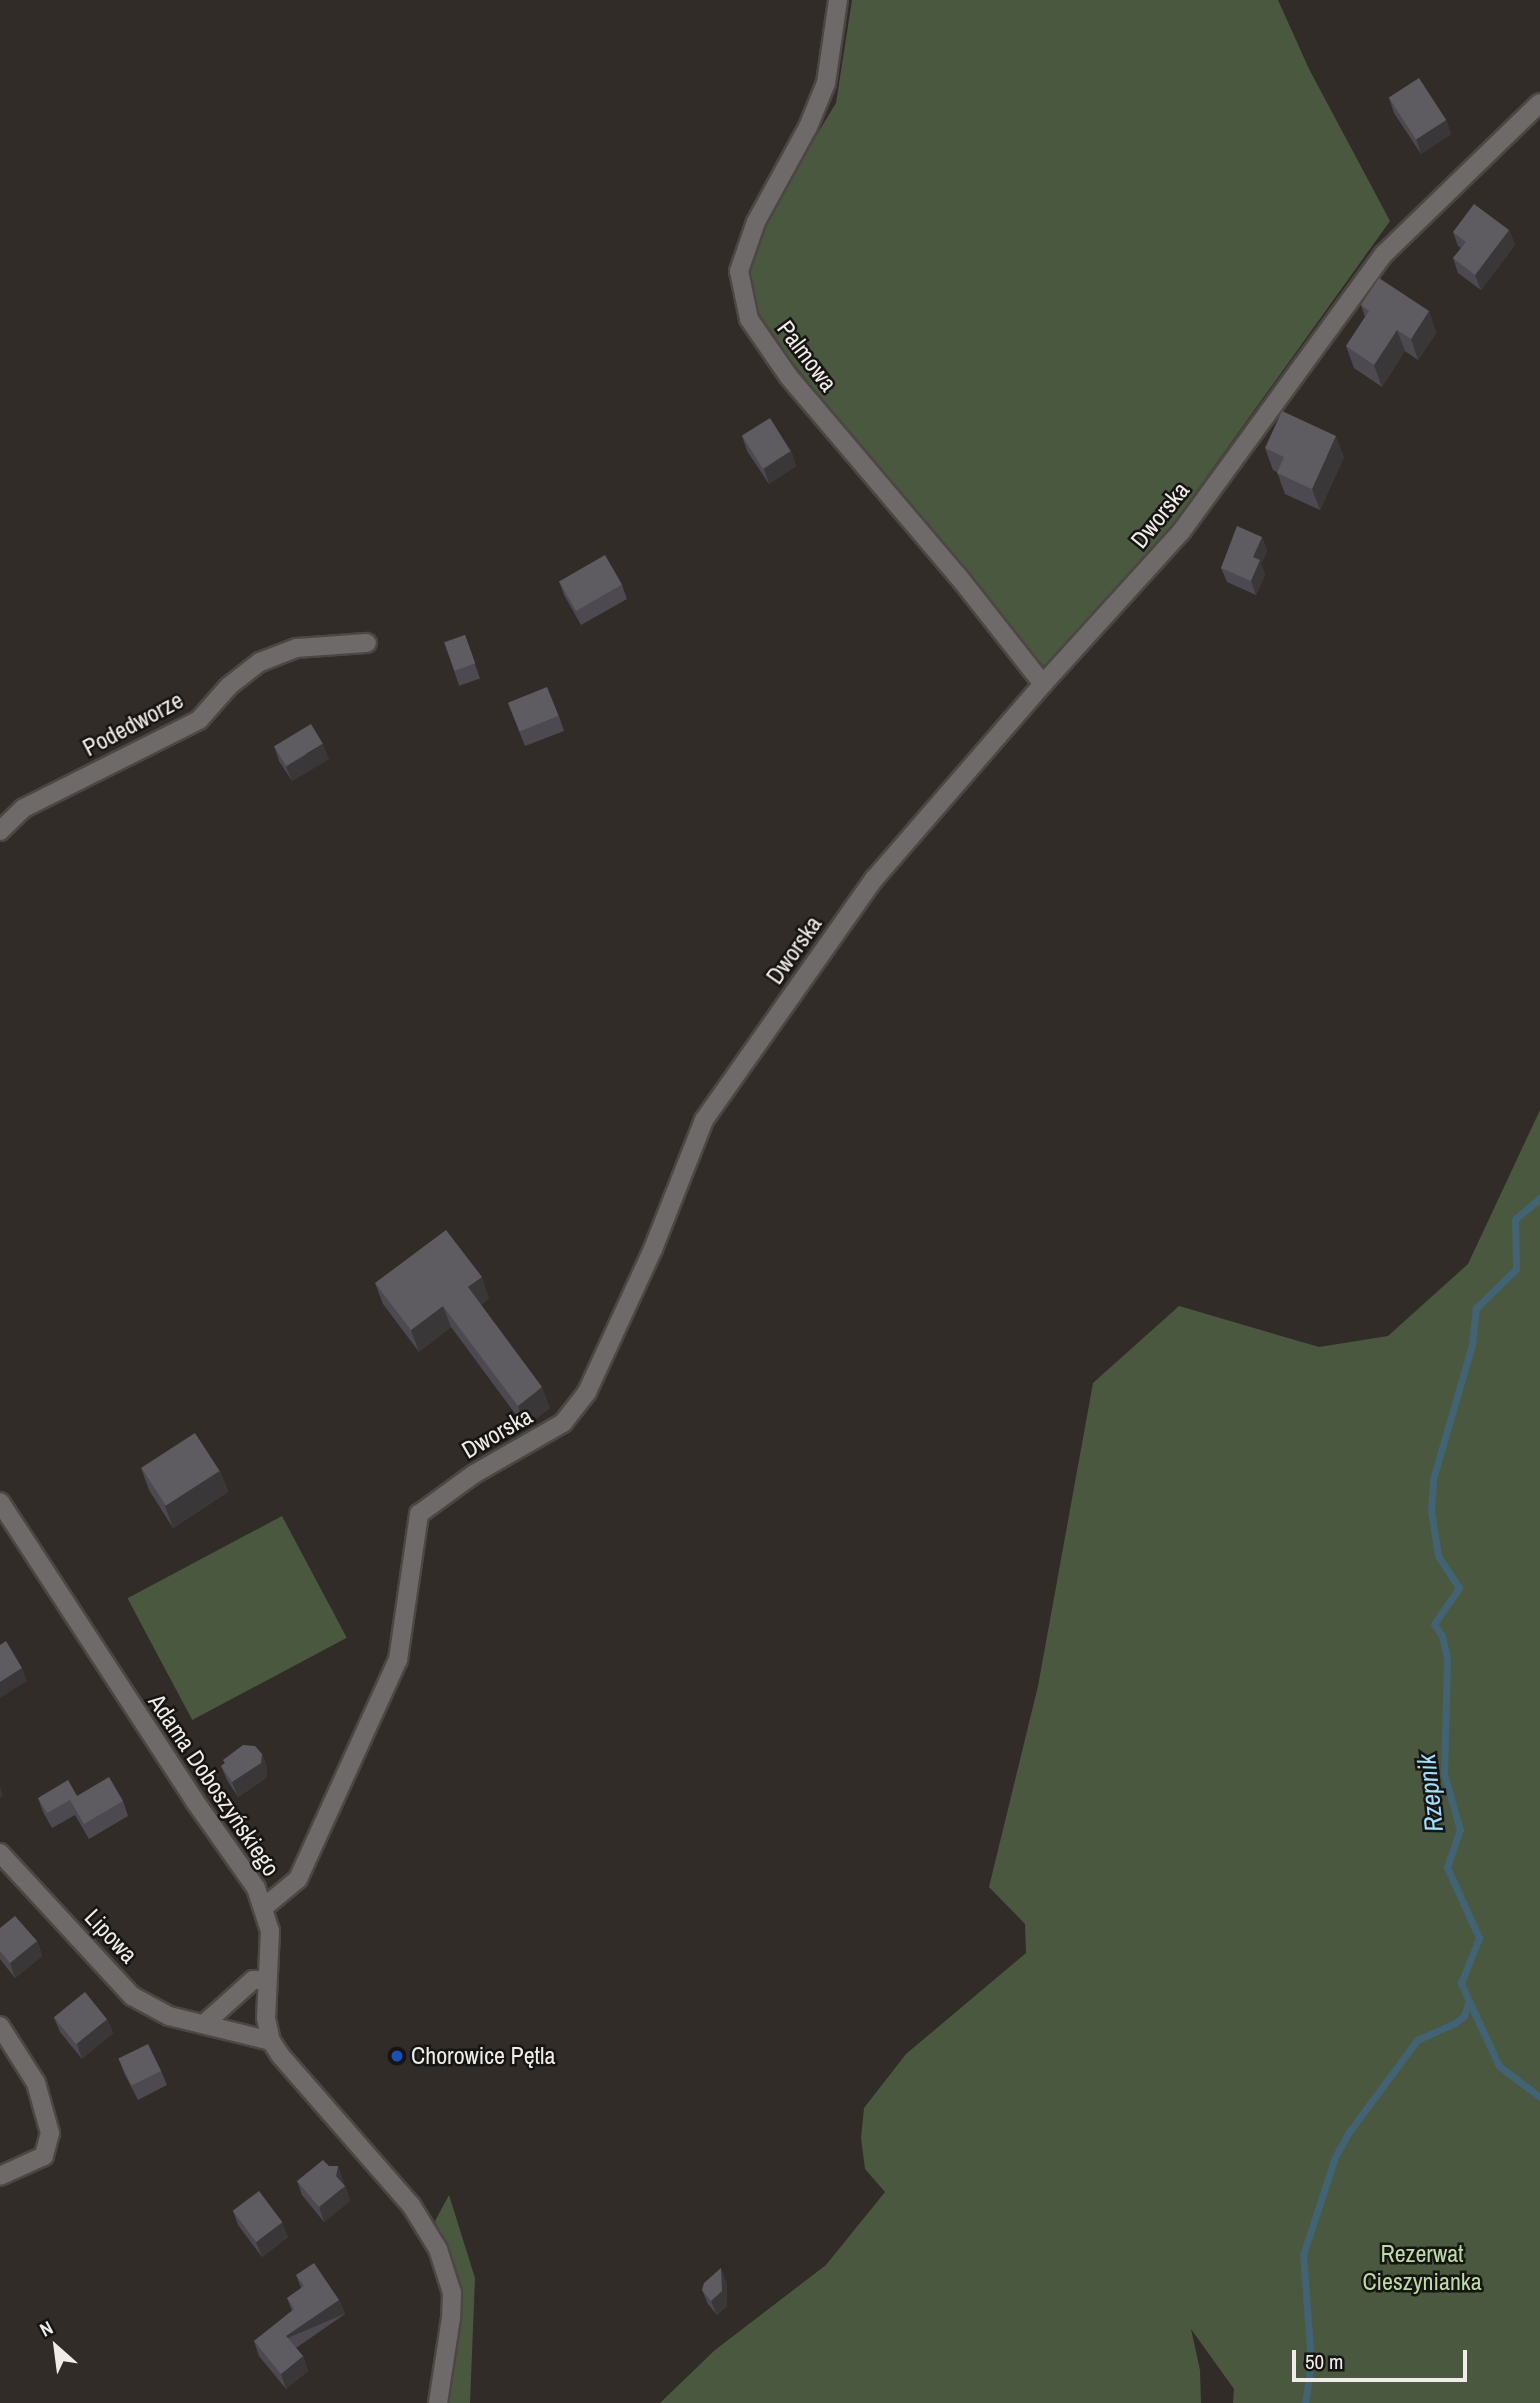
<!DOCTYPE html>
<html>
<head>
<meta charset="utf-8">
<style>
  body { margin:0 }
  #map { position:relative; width:1540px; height:2403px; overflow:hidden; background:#312c28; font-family:"Archivo Narrow",sans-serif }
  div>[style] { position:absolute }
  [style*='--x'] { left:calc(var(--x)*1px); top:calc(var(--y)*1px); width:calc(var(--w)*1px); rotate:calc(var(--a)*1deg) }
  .green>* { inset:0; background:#4a583f; transform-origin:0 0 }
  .stream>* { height:7px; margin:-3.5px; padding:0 3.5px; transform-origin:3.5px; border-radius:3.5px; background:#426374 }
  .roads { filter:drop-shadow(2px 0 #4c4743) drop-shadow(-2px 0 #4c4743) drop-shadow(0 2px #4c4743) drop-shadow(0 -2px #4c4743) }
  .minor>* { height:18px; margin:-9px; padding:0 9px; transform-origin:9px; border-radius:9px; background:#6e6a6a }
  .wall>* { inset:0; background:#4c4a50; transform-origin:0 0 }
  .shaded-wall>* { inset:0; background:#3a3739; transform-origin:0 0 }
  .building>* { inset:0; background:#5e5c60; transform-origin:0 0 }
  .dots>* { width:19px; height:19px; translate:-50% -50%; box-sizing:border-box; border:4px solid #171513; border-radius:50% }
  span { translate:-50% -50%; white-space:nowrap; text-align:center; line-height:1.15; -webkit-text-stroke:5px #171513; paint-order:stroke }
  .street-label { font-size:24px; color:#efece9 }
  .poi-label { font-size:24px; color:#efece9 }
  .left { translate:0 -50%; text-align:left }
  .park-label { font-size:24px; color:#bddba7 }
  .water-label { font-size:26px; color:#a0dffe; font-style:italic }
  .north { position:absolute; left:21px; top:2312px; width:70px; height:70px; -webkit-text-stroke:5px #171513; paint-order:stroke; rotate:332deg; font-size:19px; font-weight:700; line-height:28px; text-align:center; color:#efece9 }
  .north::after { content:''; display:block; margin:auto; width:24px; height:32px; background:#efece9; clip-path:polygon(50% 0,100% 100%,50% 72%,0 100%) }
  .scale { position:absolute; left:1292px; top:2350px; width:175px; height:32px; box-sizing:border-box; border:4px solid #efece9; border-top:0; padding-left:9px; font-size:21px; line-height:24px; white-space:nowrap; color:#efece9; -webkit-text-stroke:5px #171513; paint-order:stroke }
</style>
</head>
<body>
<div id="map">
  <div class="green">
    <i style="clip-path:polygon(852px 0,1278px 0,1309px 69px,1390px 221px,1147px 560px,1048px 666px,1036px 663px,900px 496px,766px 329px,751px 296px,751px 251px,778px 199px,836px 103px)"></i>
    <i style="clip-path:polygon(1540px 1110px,1540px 2403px,1233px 2403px,1234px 2389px,1191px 2329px,1200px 2370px,1201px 2403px,660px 2403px,715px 2350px,826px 2265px,885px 2192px,865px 2169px,861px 2138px,864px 2108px,906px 2054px,1026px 1953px,1025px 1924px,989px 1887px,1038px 1686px,1093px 1383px,1179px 1306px,1319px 1347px,1388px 1336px,1468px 1264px)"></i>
    <i style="left:282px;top:1516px;width:138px;height:175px;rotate:62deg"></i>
    <i style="clip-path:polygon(449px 2195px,475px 2278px,470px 2403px,447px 2403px,457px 2347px,459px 2284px,435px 2221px)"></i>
  </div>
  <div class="stream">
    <i style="--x:1469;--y:2001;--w:72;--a:65.2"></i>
    <i style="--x:1499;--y:2066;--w:51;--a:37.1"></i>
    <i style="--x:1305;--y:2403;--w:40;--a:-81.5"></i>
    <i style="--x:1311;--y:2363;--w:108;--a:-94.2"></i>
    <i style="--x:1303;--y:2255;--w:103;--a:-71.9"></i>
    <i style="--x:1335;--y:2157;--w:29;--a:-61"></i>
    <i style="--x:1349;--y:2132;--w:114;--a:-53.5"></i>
    <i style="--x:1417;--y:2040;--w:42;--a:-24.1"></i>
    <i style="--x:1455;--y:2023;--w:11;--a:-38"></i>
    <i style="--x:1464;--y:2016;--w:16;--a:-72"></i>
    <i style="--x:1469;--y:2001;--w:20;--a:-114"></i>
    <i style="--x:1461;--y:1983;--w:48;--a:-68.2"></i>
    <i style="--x:1479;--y:1938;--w:78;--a:-114.3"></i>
    <i style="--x:1447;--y:1867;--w:39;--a:-71"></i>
    <i style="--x:1460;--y:1830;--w:58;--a:-105.9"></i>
    <i style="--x:1444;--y:1774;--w:115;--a:-88.5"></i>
    <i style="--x:1447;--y:1659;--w:24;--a:-102"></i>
    <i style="--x:1442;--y:1636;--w:14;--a:-124"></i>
    <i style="--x:1434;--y:1624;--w:44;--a:-55.2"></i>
    <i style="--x:1459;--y:1588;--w:38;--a:-123"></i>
    <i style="--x:1438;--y:1556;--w:47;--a:-98.7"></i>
    <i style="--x:1431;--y:1510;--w:31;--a:-86"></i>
    <i style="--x:1433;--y:1479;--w:140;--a:-73.8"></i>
    <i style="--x:1472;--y:1345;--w:37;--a:-84"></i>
    <i style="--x:1476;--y:1308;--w:56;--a:-44.3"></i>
    <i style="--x:1516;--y:1269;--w:50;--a:-91.1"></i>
    <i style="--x:1515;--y:1219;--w:33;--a:-40"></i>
  </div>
  <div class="roads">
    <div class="minor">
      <i style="--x:838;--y:0;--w:84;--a:98.2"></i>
      <i style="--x:826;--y:83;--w:48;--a:112.2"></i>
      <i style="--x:808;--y:127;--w:108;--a:118.7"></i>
      <i style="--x:756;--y:222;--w:52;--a:109.1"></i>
      <i style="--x:739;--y:271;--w:49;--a:78.2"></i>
      <i style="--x:749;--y:319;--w:70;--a:55.4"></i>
      <i style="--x:789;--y:377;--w:261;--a:49.7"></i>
      <i style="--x:958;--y:576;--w:137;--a:51.8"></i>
      <i style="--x:0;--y:831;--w:33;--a:-44"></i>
      <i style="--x:24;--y:808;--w:196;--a:-26.7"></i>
      <i style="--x:199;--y:720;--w:45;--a:-48.6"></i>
      <i style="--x:229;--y:686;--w:39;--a:-38"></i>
      <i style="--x:260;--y:662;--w:40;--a:-21"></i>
      <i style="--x:297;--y:648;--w:70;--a:-4.1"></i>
      <i style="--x:0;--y:1502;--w:356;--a:56.9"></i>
      <i style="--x:194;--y:1800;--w:108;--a:54.8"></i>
      <i style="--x:256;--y:1888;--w:45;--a:72"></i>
      <i style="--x:270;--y:1931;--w:87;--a:92.6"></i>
      <i style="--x:266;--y:2018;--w:24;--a:78"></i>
      <i style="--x:271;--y:2041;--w:17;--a:57"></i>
      <i style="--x:280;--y:2055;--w:199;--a:48.9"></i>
      <i style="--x:411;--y:2205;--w:52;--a:58.5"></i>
      <i style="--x:438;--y:2249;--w:46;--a:72.3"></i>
      <i style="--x:452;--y:2293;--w:25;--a:92"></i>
      <i style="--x:451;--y:2318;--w:86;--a:98.7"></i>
      <i style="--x:0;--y:1853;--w:195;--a:47.3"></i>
      <i style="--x:132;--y:1996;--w:42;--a:28.4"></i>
      <i style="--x:169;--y:2016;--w:105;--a:13.8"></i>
      <i style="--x:263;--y:1908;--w:45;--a:-39.6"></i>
      <i style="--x:298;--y:1879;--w:241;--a:-65.5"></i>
      <i style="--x:398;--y:1660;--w:148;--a:-81.8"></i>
      <i style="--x:419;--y:1514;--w:68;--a:-36"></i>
      <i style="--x:474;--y:1474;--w:103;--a:-29.8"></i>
      <i style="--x:563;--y:1423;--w:39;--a:-52"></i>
      <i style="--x:587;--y:1392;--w:157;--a:-65.2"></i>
      <i style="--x:653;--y:1249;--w:139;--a:-68.4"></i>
      <i style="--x:704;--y:1120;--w:296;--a:-54.8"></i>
      <i style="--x:875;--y:878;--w:257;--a:-49.1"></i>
      <i style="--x:1043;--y:684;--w:205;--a:-47.8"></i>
      <i style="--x:1181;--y:532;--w:344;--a:-53.9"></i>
      <i style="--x:1384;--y:254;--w:217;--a:-44.1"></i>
      <i style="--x:204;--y:2024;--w:66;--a:-41.9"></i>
      <i style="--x:253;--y:1980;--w:13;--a:0"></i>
      <i style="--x:0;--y:2026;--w:67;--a:57.7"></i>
      <i style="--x:36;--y:2083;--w:52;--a:74.4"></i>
      <i style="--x:50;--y:2133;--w:24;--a:105"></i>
      <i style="--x:44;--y:2156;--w:48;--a:155.6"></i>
    </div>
  </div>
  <div class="wall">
    <i style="clip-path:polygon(1389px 98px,1446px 120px,1451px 134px,1421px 154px,1394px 113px)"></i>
    <i style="clip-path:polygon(1509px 230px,1515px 245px,1481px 290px,1458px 273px,1453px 258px,1461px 248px,1458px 246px,1453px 232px)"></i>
    <i style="clip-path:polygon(1361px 305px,1429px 311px,1436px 333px,1418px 360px,1405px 351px,1382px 387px,1354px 368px,1346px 346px,1365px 317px)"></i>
    <i style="clip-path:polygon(742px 436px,791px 451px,796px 466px,769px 484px,747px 451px)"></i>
    <i style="clip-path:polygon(1265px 448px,1344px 457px,1320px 510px,1285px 494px,1277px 472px,1273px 470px)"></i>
    <i style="clip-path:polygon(1262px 537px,1267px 551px,1261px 564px,1265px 575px,1256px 595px,1227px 582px,1221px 568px)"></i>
    <i style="clip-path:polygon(559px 581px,622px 585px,627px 599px,581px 625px,564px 595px)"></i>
    <i style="left:465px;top:635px;width:46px;height:22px;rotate:71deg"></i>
    <i style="clip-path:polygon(508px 703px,559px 716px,564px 731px,525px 746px)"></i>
    <i style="clip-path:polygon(274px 746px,329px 759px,292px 781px,279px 761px)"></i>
    <i style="clip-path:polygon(375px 1283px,489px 1298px,481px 1305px,550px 1408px,525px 1427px,451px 1327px,419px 1352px,383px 1304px)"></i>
    <i style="clip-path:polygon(141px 1468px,220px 1471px,228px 1492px,173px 1528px,149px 1490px)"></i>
    <i style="clip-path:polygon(262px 1754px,267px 1768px,266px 1778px,238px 1797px,227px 1780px,221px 1766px,225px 1763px,223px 1760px)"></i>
    <i style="clip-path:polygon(77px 1796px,123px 1801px,128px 1816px,89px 1839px,75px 1815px,52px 1828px,43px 1812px,38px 1798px)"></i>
    <i style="clip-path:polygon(0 1928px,37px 1941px,42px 1956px,15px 1978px,0 1959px)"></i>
    <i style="clip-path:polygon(54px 2018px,107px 2019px,113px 2033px,82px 2059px,60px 2032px)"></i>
    <i style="clip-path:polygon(119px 2059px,161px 2071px,167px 2085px,138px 2100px,124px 2073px)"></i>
    <i style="clip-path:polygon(329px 2166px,338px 2166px,343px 2181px,343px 2183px,345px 2186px,350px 2201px,324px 2222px,302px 2195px,297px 2181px)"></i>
    <i style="clip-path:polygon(233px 2211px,288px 2237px,262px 2257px,238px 2225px)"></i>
    <i style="clip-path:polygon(296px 2275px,339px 2300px,345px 2314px,296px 2348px,303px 2356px,308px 2371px,286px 2389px,259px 2356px,254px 2341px,292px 2311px,287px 2298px,301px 2288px)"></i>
    <i style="clip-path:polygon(727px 2283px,727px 2306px,717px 2315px,708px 2304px,702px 2290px)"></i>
  </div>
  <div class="shaded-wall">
    <i style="clip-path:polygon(1446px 120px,1451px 134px,1421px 154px,1416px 139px)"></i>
    <i style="clip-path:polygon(1509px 230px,1515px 245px,1481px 290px,1475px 275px)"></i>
    <i style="clip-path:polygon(1429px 311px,1436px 333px,1418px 360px,1411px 339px)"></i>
    <i style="clip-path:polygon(1397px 330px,1405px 351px,1382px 387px,1374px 365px)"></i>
    <i style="clip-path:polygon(1336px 436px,1344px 457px,1320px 510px,1312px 489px)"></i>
    <i style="clip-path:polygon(791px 451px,796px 466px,769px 484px,764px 469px)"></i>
    <i style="clip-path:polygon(1262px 537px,1267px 551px,1261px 564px,1265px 575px,1256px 595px,1251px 581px,1253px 557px)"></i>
    <i style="clip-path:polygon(323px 744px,329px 759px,292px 781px,286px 767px)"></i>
    <i style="clip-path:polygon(482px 1277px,489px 1298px,476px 1309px,468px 1287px)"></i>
    <i style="clip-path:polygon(443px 1306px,451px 1327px,419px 1352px,411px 1330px)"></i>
    <i style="clip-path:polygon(542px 1387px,550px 1408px,525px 1427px,518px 1406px)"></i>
    <i style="clip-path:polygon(220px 1471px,228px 1492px,173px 1528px,165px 1506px)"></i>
    <i style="clip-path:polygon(22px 1668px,27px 1681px,0 1698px,0 1682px)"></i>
    <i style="clip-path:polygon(262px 1754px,267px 1768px,266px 1778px,238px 1797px,232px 1782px)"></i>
    <i style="clip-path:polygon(0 1787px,3px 1795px,0 1798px)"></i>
    <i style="clip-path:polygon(37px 1941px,42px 1956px,15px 1978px,10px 1963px)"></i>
    <i style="clip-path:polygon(107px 2019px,113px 2033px,82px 2059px,77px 2044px)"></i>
    <i style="clip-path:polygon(338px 2166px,343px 2181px,342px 2189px,345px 2186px,350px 2201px,324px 2222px,319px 2207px,336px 2176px)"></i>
    <i style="clip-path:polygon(282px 2222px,288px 2237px,262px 2257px,256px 2242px)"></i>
    <i style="clip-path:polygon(721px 2268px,727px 2283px,727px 2306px,717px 2315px,711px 2301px)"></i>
    <i style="left:339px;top:2300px;width:15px;height:64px;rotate:67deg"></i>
    <i style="clip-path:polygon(303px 2356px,308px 2371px,286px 2389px,281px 2374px)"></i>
  </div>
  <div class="building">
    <i style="left:1419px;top:78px;width:50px;height:36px;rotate:57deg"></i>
    <i style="clip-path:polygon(1474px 204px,1509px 230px,1475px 275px,1453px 258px,1466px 242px,1453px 232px)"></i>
    <i style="clip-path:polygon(1379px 278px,1429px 311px,1411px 339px,1397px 330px,1374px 365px,1346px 346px,1369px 311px,1361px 305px)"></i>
    <i style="clip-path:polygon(1282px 411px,1336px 436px,1312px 489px,1277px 473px,1284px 457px,1265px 448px)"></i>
    <i style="left:770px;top:418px;width:39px;height:33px;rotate:58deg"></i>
    <i style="clip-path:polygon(1237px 526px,1262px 537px,1253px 557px,1260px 560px,1251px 581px,1221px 568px)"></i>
    <i style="left:605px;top:555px;width:34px;height:53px;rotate:60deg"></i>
    <i style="left:465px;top:635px;width:30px;height:22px;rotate:70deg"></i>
    <i style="left:547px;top:687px;width:31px;height:42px;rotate:68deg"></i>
    <i style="left:311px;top:724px;width:23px;height:43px;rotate:59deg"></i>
    <i style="clip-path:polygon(446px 1230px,482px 1277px,468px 1287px,542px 1387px,518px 1406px,443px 1306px,411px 1330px,375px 1283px)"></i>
    <i style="left:195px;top:1433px;width:45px;height:64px;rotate:57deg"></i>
    <i style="clip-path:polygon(6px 1641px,22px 1668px,0 1682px,0 1645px)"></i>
    <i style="clip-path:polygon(243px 1745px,255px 1746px,262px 1754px,261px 1763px,232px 1782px,221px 1766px,225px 1763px,223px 1760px)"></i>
    <i style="clip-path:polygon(109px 1777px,123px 1801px,84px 1824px,70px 1800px,47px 1813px,38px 1798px,68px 1780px,77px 1796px)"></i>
    <i style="clip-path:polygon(15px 1916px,37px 1941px,10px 1963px,0 1951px,0 1928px)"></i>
    <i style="left:85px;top:1992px;width:35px;height:40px;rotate:51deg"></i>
    <i style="left:148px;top:2044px;width:30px;height:33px;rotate:64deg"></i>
    <i style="clip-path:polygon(323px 2160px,329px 2166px,338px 2166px,336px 2176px,345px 2186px,319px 2207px,297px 2181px)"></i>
    <i style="left:259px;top:2191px;width:39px;height:33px;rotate:53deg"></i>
    <i style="clip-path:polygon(314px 2263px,339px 2300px,286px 2336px,303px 2356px,281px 2374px,254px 2341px,294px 2309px,287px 2298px,304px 2286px,296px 2275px)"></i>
    <i style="clip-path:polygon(721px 2268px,722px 2291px,711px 2301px,702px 2290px,704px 2283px)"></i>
  </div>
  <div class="dots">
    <i style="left:397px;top:2056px;background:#1a4fb4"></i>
  </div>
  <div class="street-label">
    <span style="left:807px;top:356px;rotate:53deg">Palmowa</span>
    <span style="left:1160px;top:515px;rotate:-51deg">Dworska</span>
    <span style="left:133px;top:724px;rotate:-28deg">Podedworze</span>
    <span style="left:794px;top:950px;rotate:-55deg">Dworska</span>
    <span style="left:497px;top:1433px;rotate:-30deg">Dworska</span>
    <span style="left:214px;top:1785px;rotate:56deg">Adama Doboszyńskiego</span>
    <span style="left:111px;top:1936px;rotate:47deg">Lipowa</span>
  </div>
  <div class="poi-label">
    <span class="left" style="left:411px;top:2056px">Chorowice Pętla</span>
  </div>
  <div class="park-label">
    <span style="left:1422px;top:2268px">Rezerwat<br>Cieszynianka</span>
  </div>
  <div class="water-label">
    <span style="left:1430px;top:1793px;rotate:-96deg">Rzepnik</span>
  </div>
  <div class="north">N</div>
  <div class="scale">50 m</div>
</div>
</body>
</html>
